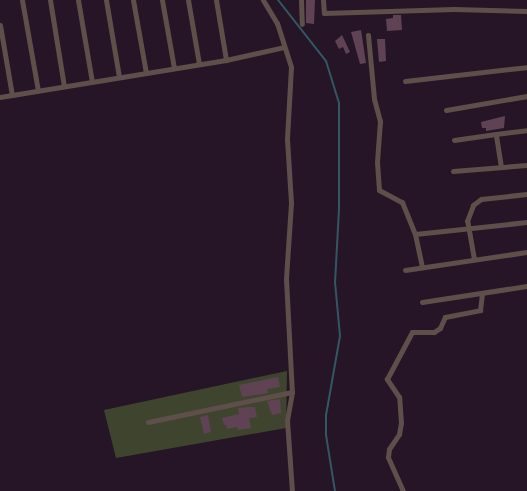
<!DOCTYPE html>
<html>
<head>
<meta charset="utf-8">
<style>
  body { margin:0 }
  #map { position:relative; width:527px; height:491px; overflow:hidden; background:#261526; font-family:Raleway,sans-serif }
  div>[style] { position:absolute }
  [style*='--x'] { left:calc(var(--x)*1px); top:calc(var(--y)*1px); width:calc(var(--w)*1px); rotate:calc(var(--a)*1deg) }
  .green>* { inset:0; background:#3f442f }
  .stream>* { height:2px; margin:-1px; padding:0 1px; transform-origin:1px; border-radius:1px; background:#335664 }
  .building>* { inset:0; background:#5f4354 }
  .street>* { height:5px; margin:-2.5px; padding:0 2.5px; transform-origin:2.5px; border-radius:2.5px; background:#5e4f4b }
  span { translate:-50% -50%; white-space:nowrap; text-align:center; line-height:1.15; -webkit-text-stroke:3.5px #1c0c1c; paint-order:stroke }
</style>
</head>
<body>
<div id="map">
  <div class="green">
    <i style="clip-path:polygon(287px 371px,286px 428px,116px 458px,104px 410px)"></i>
  </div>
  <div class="stream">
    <i style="--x:278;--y:0;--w:78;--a:51.8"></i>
    <i style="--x:326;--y:61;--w:44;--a:72.8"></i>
    <i style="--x:339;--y:103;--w:106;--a:90"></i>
    <i style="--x:339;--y:209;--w:73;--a:93.1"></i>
    <i style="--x:335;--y:282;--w:54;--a:84.7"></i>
    <i style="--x:340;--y:336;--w:80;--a:100"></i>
    <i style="--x:326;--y:415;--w:20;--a:90"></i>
    <i style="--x:326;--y:435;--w:57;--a:80.9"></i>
  </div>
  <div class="building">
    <i style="clip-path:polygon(306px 0,315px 0,314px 24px,306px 23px)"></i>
    <i style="clip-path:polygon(393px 15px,401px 15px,402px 30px,387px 31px,386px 19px,393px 18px)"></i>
    <i style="clip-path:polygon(361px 30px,366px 63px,360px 64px,351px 32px)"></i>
    <i style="clip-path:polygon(342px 35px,350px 52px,346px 54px,343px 47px,339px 49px,335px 41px)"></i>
    <i style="clip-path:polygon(377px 39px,385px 39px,386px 61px,379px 62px)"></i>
    <i style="clip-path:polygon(505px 116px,504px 128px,486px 131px,486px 128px,482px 128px,481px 122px)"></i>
    <i style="clip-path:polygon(278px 377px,280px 387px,267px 389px,268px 393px,242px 397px,239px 385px)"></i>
    <i style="clip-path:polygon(280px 399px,281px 413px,272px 415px,267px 401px)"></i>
    <i style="clip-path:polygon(248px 407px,255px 407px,257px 417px,249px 418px,251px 428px,238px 430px,237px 427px,227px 429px,226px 425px,224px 425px,222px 418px,239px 414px,238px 408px)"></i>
    <i style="clip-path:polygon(208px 415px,211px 432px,204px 434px,200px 417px)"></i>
  </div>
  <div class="street">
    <i style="--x:22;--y:0;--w:92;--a:80"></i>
    <i style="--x:50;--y:0;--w:87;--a:80.8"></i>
    <i style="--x:78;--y:0;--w:83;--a:80.3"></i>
    <i style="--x:106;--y:0;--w:78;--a:80.4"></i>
    <i style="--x:133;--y:0;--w:74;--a:79.9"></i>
    <i style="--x:162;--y:0;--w:69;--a:80"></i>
    <i style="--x:188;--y:0;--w:65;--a:80.2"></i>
    <i style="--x:216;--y:0;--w:61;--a:80.5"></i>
    <i style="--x:263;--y:0;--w:27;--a:59"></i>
    <i style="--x:277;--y:23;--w:46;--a:72.3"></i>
    <i style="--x:291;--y:67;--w:72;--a:93.2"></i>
    <i style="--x:287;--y:139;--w:64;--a:86.4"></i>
    <i style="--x:291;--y:203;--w:76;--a:93.8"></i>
    <i style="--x:286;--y:279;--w:113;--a:87"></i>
    <i style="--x:292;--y:392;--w:28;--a:100"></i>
    <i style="--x:287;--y:420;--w:71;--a:86"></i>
    <i style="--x:301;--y:0;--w:24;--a:88"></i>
    <i style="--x:323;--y:0;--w:13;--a:86"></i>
    <i style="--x:324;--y:13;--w:130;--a:-1.8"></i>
    <i style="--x:454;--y:9;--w:73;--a:1.6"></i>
    <i style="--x:0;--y:25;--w:71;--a:80.3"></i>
    <i style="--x:368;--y:35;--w:64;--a:84.6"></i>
    <i style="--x:374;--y:99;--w:23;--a:75"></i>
    <i style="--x:380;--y:121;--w:41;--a:94.2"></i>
    <i style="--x:377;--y:162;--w:28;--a:86"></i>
    <i style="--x:379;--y:190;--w:26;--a:28"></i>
    <i style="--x:402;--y:202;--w:35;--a:68"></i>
    <i style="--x:415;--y:234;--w:113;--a:-6.1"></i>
    <i style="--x:405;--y:81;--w:123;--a:-6.5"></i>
    <i style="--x:0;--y:97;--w:229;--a:-9.3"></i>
    <i style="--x:226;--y:60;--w:59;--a:-12.6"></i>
    <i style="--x:446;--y:110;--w:82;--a:-9.8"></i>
    <i style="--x:454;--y:140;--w:42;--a:-8.1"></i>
    <i style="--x:501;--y:167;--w:33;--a:-99"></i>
    <i style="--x:496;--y:134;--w:31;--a:-7"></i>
    <i style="--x:453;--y:171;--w:74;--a:-4.6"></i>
    <i style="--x:415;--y:234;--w:34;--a:78"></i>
    <i style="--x:474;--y:259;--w:39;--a:-100"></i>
    <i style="--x:467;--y:221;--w:17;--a:-69"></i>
    <i style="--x:473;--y:205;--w:10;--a:-37"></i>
    <i style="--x:481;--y:199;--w:46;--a:-6.2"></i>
    <i style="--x:405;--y:270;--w:123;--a:-8.4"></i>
    <i style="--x:422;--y:302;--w:106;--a:-8.7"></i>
    <i style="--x:148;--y:422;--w:147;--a:-11.8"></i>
    <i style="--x:403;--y:491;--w:37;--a:-114"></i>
    <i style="--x:388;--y:457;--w:8;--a:-83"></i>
    <i style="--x:389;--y:449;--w:18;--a:-56"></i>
    <i style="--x:399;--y:434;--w:11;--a:-80"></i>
    <i style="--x:401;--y:423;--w:26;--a:-94"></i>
    <i style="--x:399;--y:397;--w:22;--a:-124"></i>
    <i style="--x:387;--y:379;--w:53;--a:-62"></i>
    <i style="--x:412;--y:332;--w:22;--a:0"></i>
    <i style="--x:434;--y:332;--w:7;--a:-34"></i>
    <i style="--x:440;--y:328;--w:12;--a:-66"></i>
    <i style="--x:445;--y:317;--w:36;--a:-11"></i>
    <i style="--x:480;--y:310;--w:17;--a:-83"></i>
  </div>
</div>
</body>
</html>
